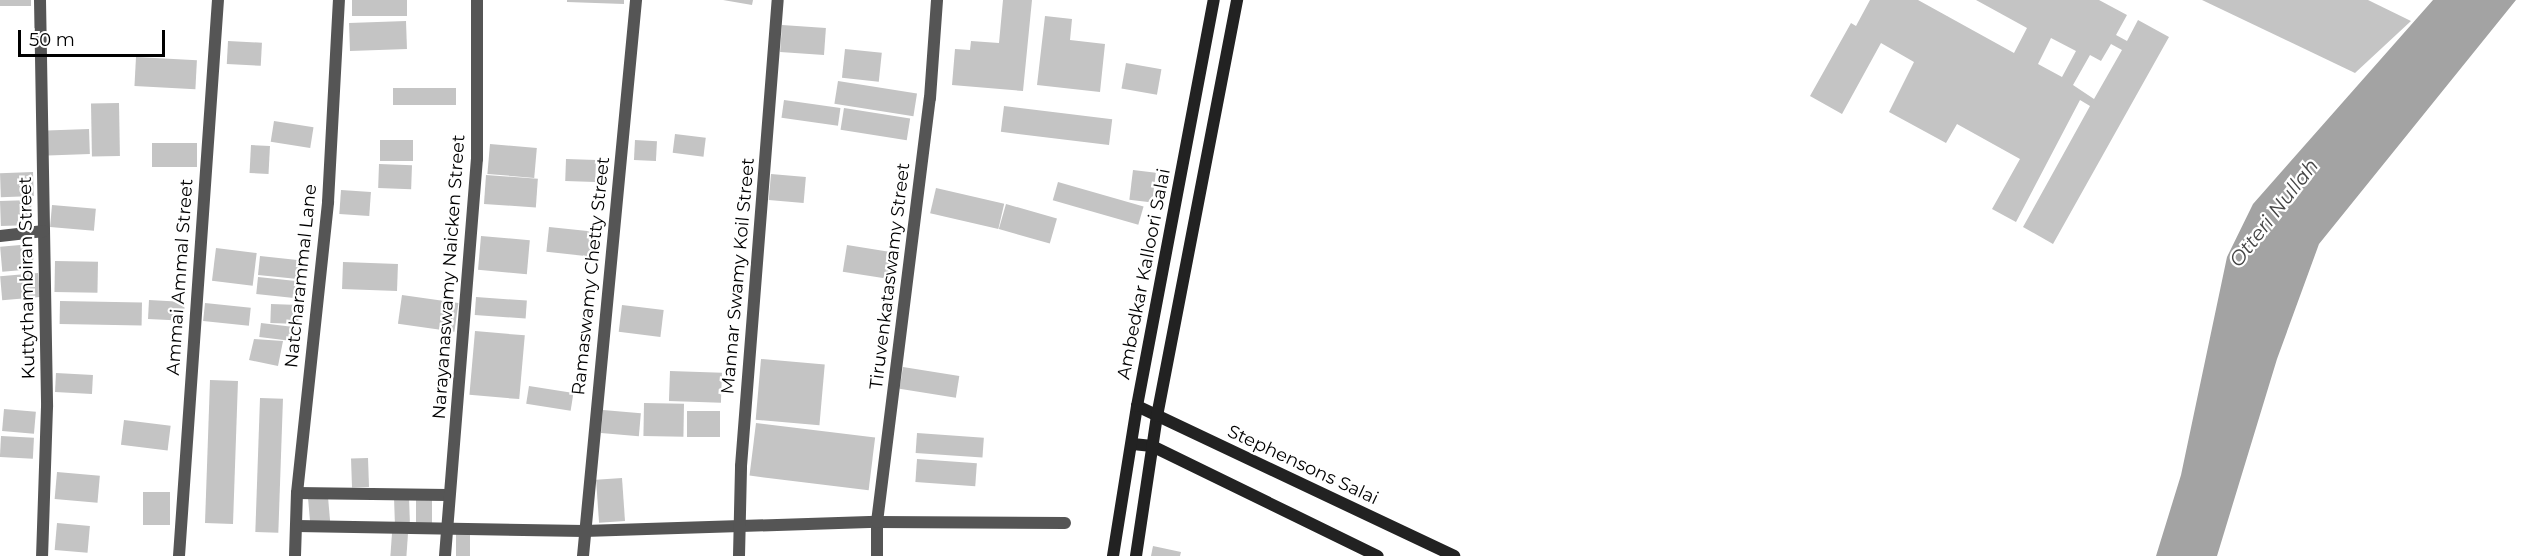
<!DOCTYPE html>
<html>
<head>
<meta charset="utf-8">
<style>
  body { margin:0 }
  #map { position:relative; width:2528px; height:556px; overflow:hidden; background:#fff; font-family:Montserrat,sans-serif }
  div>[style] { position:absolute }
  [style*='--x'] { left:calc(var(--x)*1px); top:calc(var(--y)*1px); width:calc(var(--w)*1px); rotate:calc(var(--a)*1deg) }
  .water>* { inset:0; background:#a3a3a3 }
  .building>* { inset:0; background:#c4c4c4; transform-origin:0 0 }
  .minor>* { height:12px; margin:-6px; padding:0 6px; transform-origin:6px; border-radius:6px; background:#555 }
  .secondary>* { height:12px; margin:-6px; padding:0 6px; transform-origin:6px; border-radius:6px; background:#222 }
  span { translate:-50% -50%; white-space:nowrap; text-align:center; line-height:1.15; -webkit-text-stroke:4.5px #fff; paint-order:stroke }
  .street-label { font-size:18px; color:#000 }
  .water-label { font-size:20px; color:#444; font-style:italic }
  .scale { position:absolute; left:18px; top:30px; width:147px; height:27px; box-sizing:border-box; border:3px solid #000; border-top:0; padding-left:8px; font-size:18px; line-height:21px; white-space:nowrap; color:#000; -webkit-text-stroke:4px #fff; paint-order:stroke }
</style>
</head>
<body>
<div id="map">
  <div class="water">
    <i style="clip-path:polygon(2433px 0,2516px 0,2319px 244px,2277px 359px,2217px 556px,2156px 556px,2181px 475px,2227px 257px,2253px 204px)"></i>
  </div>
  <div class="building">
    <i style="left:0;top:0;width:31px;height:6px"></i>
    <i style="left:352px;top:0;width:55px;height:16px"></i>
    <i style="clip-path:polygon(567px 0,624px 0,624px 4px,567px 2px)"></i>
    <i style="clip-path:polygon(723px 0,753px 0,752px 5px)"></i>
    <i style="clip-path:polygon(1003px 0,1032px 0,1023px 91px,952px 85px,955px 49px,970px 50px,971px 41px,999px 43px)"></i>
    <i style="clip-path:polygon(evenodd,1870px 0,1918px 0,2014px 53px,2027px 28px,1976px 0,2099px 0,2127px 15px,2116px 35px,2127px 41px,2138px 20px,2169px 37px,2053px 244px,2023px 227px,2090px 106px,2080px 100px,2016px 222px,1992px 209px,2020px 159px,1957px 124px,1946px 143px,1889px 112px,1914px 62px,1881px 43px,1842px 114px,1810px 96px,1851px 23px,1856px 26px,1870px 0,2051px 38px,2076px 51px,2062px 77px,2038px 64px,2051px 38px,1870px 0,2111px 44px,2122px 50px,2094px 99px,2073px 85px,2090px 55px,2101px 61px,2111px 44px)"></i>
    <i style="clip-path:polygon(2202px 0,2368px 0,2411px 21px,2355px 73px)"></i>
    <i style="clip-path:polygon(1045px 16px,1072px 19px,1070px 40px,1105px 44px,1100px 92px,1037px 85px)"></i>
    <i style="left:406px;top:21px;width:28px;height:57px;rotate:88deg"></i>
    <i style="left:782px;top:25px;width:44px;height:27px;rotate:4deg"></i>
    <i style="left:228px;top:41px;width:34px;height:23px;rotate:3deg"></i>
    <i style="left:845px;top:49px;width:37px;height:29px;rotate:6deg"></i>
    <i style="left:136px;top:57px;width:61px;height:29px;rotate:3deg"></i>
    <i style="left:1126px;top:63px;width:36px;height:26px;rotate:10deg"></i>
    <i style="left:838px;top:81px;width:80px;height:23px;rotate:9deg"></i>
    <i style="left:393px;top:88px;width:63px;height:17px"></i>
    <i style="left:784px;top:100px;width:57px;height:18px;rotate:8deg"></i>
    <i style="left:119px;top:103px;width:53px;height:28px;rotate:89deg"></i>
    <i style="left:1004px;top:106px;width:109px;height:26px;rotate:7deg"></i>
    <i style="left:844px;top:108px;width:67px;height:22px;rotate:9deg"></i>
    <i style="left:274px;top:121px;width:40px;height:21px;rotate:9deg"></i>
    <i style="left:89px;top:129px;width:25px;height:42px;rotate:88deg"></i>
    <i style="left:675px;top:134px;width:31px;height:19px;rotate:7deg"></i>
    <i style="left:380px;top:140px;width:33px;height:21px"></i>
    <i style="left:635px;top:140px;width:22px;height:20px;rotate:3deg"></i>
    <i style="left:152px;top:143px;width:45px;height:24px"></i>
    <i style="left:490px;top:144px;width:47px;height:30px;rotate:5deg"></i>
    <i style="left:251px;top:145px;width:19px;height:28px;rotate:3deg"></i>
    <i style="left:566px;top:159px;width:30px;height:22px;rotate:2deg"></i>
    <i style="left:379px;top:164px;width:33px;height:24px;rotate:2deg"></i>
    <i style="left:1133px;top:170px;width:23px;height:30px;rotate:7deg"></i>
    <i style="left:33px;top:172px;width:24px;height:33px;rotate:88deg"></i>
    <i style="left:771px;top:174px;width:35px;height:26px;rotate:5deg"></i>
    <i style="left:486px;top:175px;width:52px;height:29px;rotate:4deg"></i>
    <i style="left:1058px;top:182px;width:89px;height:19px;rotate:16deg"></i>
    <i style="left:936px;top:188px;width:70px;height:26px;rotate:13deg"></i>
    <i style="left:341px;top:190px;width:30px;height:24px;rotate:4deg"></i>
    <i style="left:31px;top:200px;width:25px;height:31px;rotate:88deg"></i>
    <i style="left:1006px;top:204px;width:53px;height:26px;rotate:16deg"></i>
    <i style="left:52px;top:205px;width:44px;height:22px;rotate:5deg"></i>
    <i style="left:549px;top:227px;width:46px;height:25px;rotate:6deg"></i>
    <i style="left:481px;top:236px;width:49px;height:34px;rotate:5deg"></i>
    <i style="left:32px;top:244px;width:25px;height:32px;rotate:85deg"></i>
    <i style="left:847px;top:245px;width:52px;height:27px;rotate:9deg"></i>
    <i style="left:216px;top:248px;width:41px;height:33px;rotate:7deg"></i>
    <i style="left:260px;top:256px;width:40px;height:19px;rotate:6deg"></i>
    <i style="left:55px;top:261px;width:43px;height:31px;rotate:1deg"></i>
    <i style="left:343px;top:262px;width:55px;height:27px;rotate:2deg"></i>
    <i style="left:38px;top:273px;width:24px;height:38px;rotate:85deg"></i>
    <i style="left:258px;top:277px;width:38px;height:17px;rotate:6deg"></i>
    <i style="left:402px;top:295px;width:57px;height:29px;rotate:8deg"></i>
    <i style="left:476px;top:297px;width:51px;height:18px;rotate:4deg"></i>
    <i style="left:149px;top:300px;width:36px;height:19px;rotate:3deg"></i>
    <i style="left:60px;top:301px;width:82px;height:23px;rotate:1deg"></i>
    <i style="left:205px;top:303px;width:46px;height:18px;rotate:6deg"></i>
    <i style="left:271px;top:304px;width:28px;height:19px;rotate:2deg"></i>
    <i style="left:622px;top:305px;width:42px;height:27px;rotate:7deg"></i>
    <i style="left:261px;top:323px;width:35px;height:14px;rotate:7deg"></i>
    <i style="left:475px;top:331px;width:50px;height:64px;rotate:5deg"></i>
    <i style="clip-path:polygon(254px 339px,283px 341px,278px 366px,249px 360px)"></i>
    <i style="left:761px;top:359px;width:64px;height:61px;rotate:5deg"></i>
    <i style="left:903px;top:367px;width:57px;height:22px;rotate:9deg"></i>
    <i style="left:670px;top:371px;width:52px;height:30px;rotate:2deg"></i>
    <i style="left:56px;top:373px;width:37px;height:19px;rotate:3deg"></i>
    <i style="left:210px;top:380px;width:28px;height:143px;rotate:2deg"></i>
    <i style="left:529px;top:386px;width:45px;height:18px;rotate:9deg"></i>
    <i style="left:260px;top:398px;width:23px;height:134px;rotate:2deg"></i>
    <i style="left:644px;top:403px;width:40px;height:33px;rotate:1deg"></i>
    <i style="left:4px;top:409px;width:32px;height:22px;rotate:5deg"></i>
    <i style="left:603px;top:410px;width:38px;height:23px;rotate:5deg"></i>
    <i style="left:687px;top:411px;width:33px;height:26px"></i>
    <i style="left:124px;top:420px;width:47px;height:25px;rotate:7deg"></i>
    <i style="left:756px;top:423px;width:120px;height:53px;rotate:7deg"></i>
    <i style="left:917px;top:433px;width:67px;height:20px;rotate:4deg"></i>
    <i style="left:1px;top:436px;width:33px;height:21px;rotate:3deg"></i>
    <i style="left:368px;top:458px;width:29px;height:17px;rotate:88deg"></i>
    <i style="left:917px;top:459px;width:60px;height:23px;rotate:4deg"></i>
    <i style="left:57px;top:472px;width:43px;height:27px;rotate:5deg"></i>
    <i style="left:622px;top:478px;width:43px;height:26px;rotate:86deg"></i>
    <i style="left:143px;top:492px;width:27px;height:33px"></i>
    <i style="left:328px;top:497px;width:24px;height:20px;rotate:85deg"></i>
    <i style="left:409px;top:497px;width:26px;height:15px;rotate:88deg"></i>
    <i style="left:416px;top:497px;width:16px;height:27px"></i>
    <i style="left:57px;top:523px;width:33px;height:27px;rotate:5deg"></i>
    <i style="left:456px;top:532px;width:14px;height:24px"></i>
    <i style="left:392px;top:533px;width:16px;height:23px;rotate:4deg"></i>
    <i style="clip-path:polygon(1153px 546px,1181px 552px,1180px 556px,1151px 556px)"></i>
  </div>
  <div class="minor">
    <i style="--x:40;--y:0;--w:407;--a:89"></i>
    <i style="--x:47;--y:407;--w:149;--a:91.9"></i>
    <i style="--x:0;--y:236;--w:44;--a:-6.5"></i>
    <i style="--x:297;--y:493;--w:150;--a:0.8"></i>
    <i style="--x:297;--y:526;--w:287;--a:1"></i>
    <i style="--x:584;--y:531;--w:293;--a:-1.8"></i>
    <i style="--x:877;--y:522;--w:188;--a:0.3"></i>
    <i style="--x:179;--y:556;--w:557;--a:-85.99"></i>
    <i style="--x:295;--y:556;--w:63;--a:-88.2"></i>
    <i style="--x:297;--y:493;--w:293;--a:-83.9"></i>
    <i style="--x:328;--y:202;--w:202;--a:-86.9"></i>
    <i style="--x:445;--y:556;--w:398;--a:-85.4"></i>
    <i style="--x:477;--y:159;--w:159;--a:-90"></i>
    <i style="--x:583;--y:556;--w:559;--a:-84.55"></i>
    <i style="--x:739;--y:556;--w:90;--a:-88.7"></i>
    <i style="--x:741;--y:466;--w:467;--a:-85.5"></i>
    <i style="--x:877;--y:556;--w:34;--a:-90"></i>
    <i style="--x:877;--y:522;--w:427;--a:-82.9"></i>
    <i style="--x:930;--y:98;--w:98;--a:-85.9"></i>
  </div>
  <div class="secondary">
    <i style="--x:1137;--y:406;--w:351;--a:25.3"></i>
    <i style="--x:1133;--y:444;--w:19;--a:6"></i>
    <i style="--x:1152;--y:446;--w:251;--a:26"></i>
    <i style="--x:1113;--y:556;--w:152;--a:-80.9"></i>
    <i style="--x:1137;--y:406;--w:413;--a:-79.3"></i>
    <i style="--x:1136;--y:556;--w:142;--a:-81.5"></i>
    <i style="--x:1157;--y:416;--w:424;--a:-79.1"></i>
  </div>
  <div class="street-label">
    <span style="left:1144px;top:274px;rotate:-79deg">Ambedkar Kalloori Salai</span>
    <span style="left:301px;top:276px;rotate:-84deg">Natcharammal Lane</span>
    <span style="left:591px;top:276px;rotate:-84deg">Ramaswamy Chetty Street</span>
    <span style="left:738px;top:276px;rotate:-85deg">Mannar Swamy Koil Street</span>
    <span style="left:890px;top:276px;rotate:-83deg">Tiruvenkataswamy Street</span>
    <span style="left:180px;top:277px;rotate:-86deg">Ammai Ammal Street</span>
    <span style="left:449px;top:277px;rotate:-86deg">Narayanaswamy Naicken Street</span>
    <span style="left:27px;top:278px;rotate:-91deg">Kuttythambiran Street</span>
    <span style="left:1303px;top:465px;rotate:25deg">Stephensons Salai</span>
  </div>
  <div class="water-label">
    <span style="left:2274px;top:213px;rotate:-52deg">Otteri Nullah</span>
  </div>
  <div class="scale">50 m</div>
</div>
</body>
</html>
